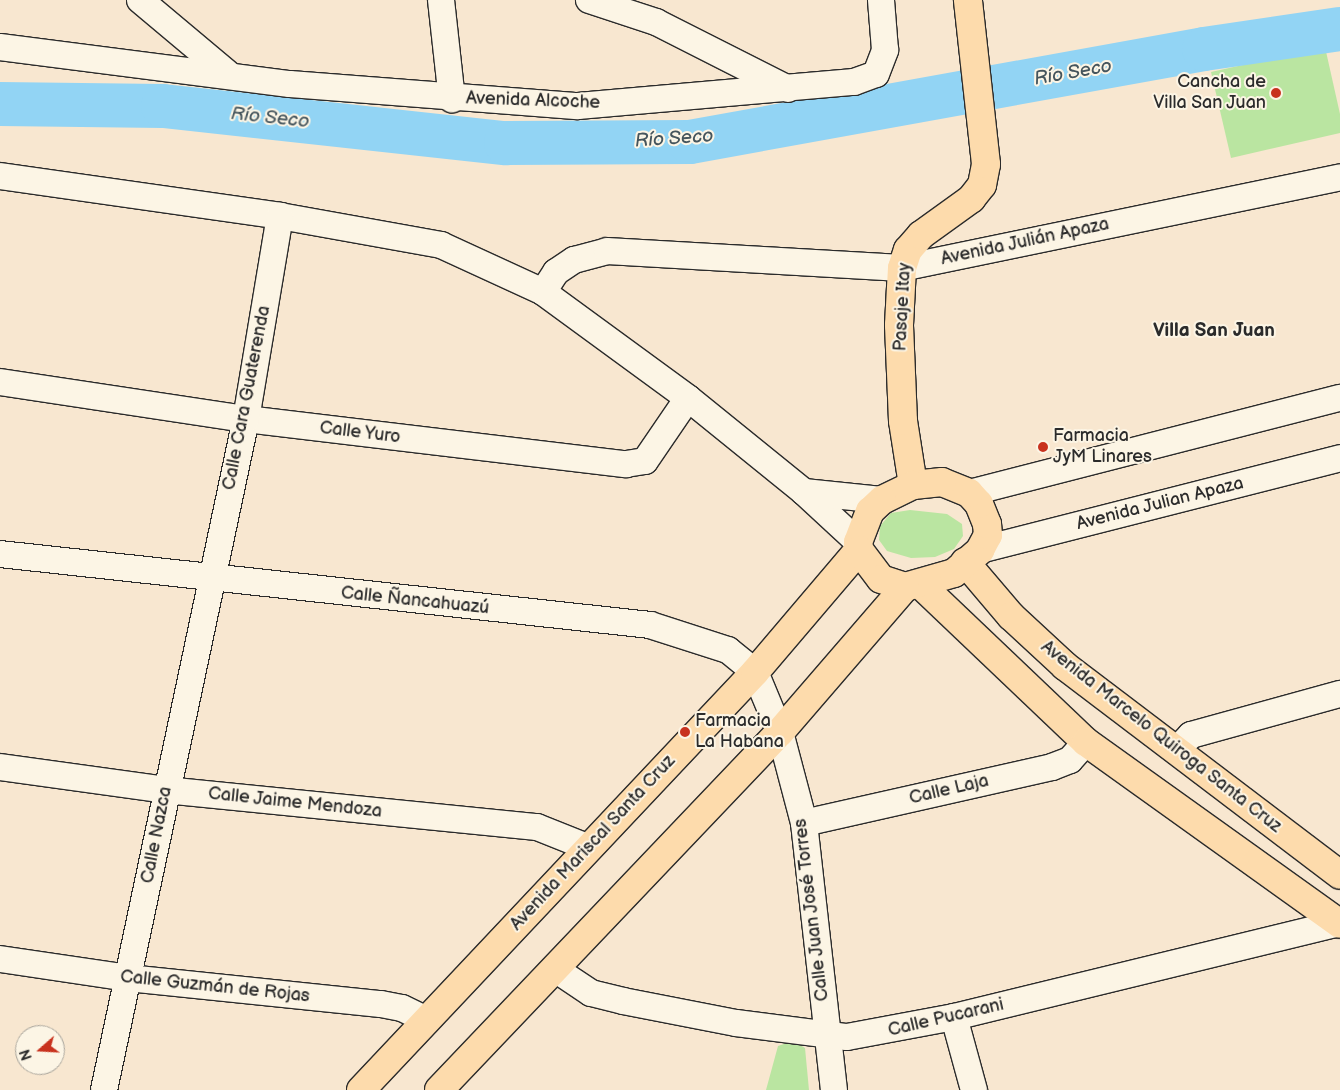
<!DOCTYPE html>
<html>
<head>
<meta charset="utf-8">
<style>
  body { margin:0 }
  #map { position:relative; width:1340px; height:1090px; overflow:hidden; background:#f8e7d0; font-family:"Balsamiq Sans",sans-serif }
  div>[style] { position:absolute }
  [style*='--x'] { left:calc(var(--x)*1px); top:calc(var(--y)*1px); width:calc(var(--w)*1px); rotate:calc(var(--a)*1deg) }
  .green>* { inset:0; background:#bae5a1 }
  .river>* { height:44px; margin:-22px; padding:0 22px; transform-origin:22px; border-radius:22px; background:#92d4f4 }
  .roads { filter:drop-shadow(1px 0 #2b2b2b) drop-shadow(-1px 0 #2b2b2b) drop-shadow(0 1px #2b2b2b) drop-shadow(0 -1px #2b2b2b) }
  .minor>* { height:26px; margin:-13px; padding:0 13px; transform-origin:13px; border-radius:13px; background:#fcf5e5 }
  .major>* { height:28px; margin:-14px; padding:0 14px; transform-origin:14px; border-radius:14px; background:#fddbac }
  .dots>* { width:14px; height:14px; translate:-50% -50%; box-sizing:border-box; border:2px solid #fcf5e5; border-radius:50% }
  span { translate:-50% -50%; white-space:nowrap; text-align:center; line-height:1.15; -webkit-text-stroke:4px #fcf5e5; paint-order:stroke }
  .poi-label { font-size:18px; color:#2b2b2b }
  .right { translate:-100% -50%; text-align:right }
  .left { translate:0 -50%; text-align:left }
  .street-label { font-size:18px; color:#2b2b2b }
  .water-label { font-size:19px; color:#45555d; font-style:italic }
  .neighbourhood-label { font-size:19px; color:#2b2b2b; font-weight:700 }
  .north { position:absolute; left:15px; top:1025px; width:50px; height:50px; box-sizing:border-box; background:#fcf5e5; border:1px solid #a8a49b; border-radius:50%; rotate:251deg; font-size:14px; font-weight:700; line-height:20px; text-align:center; color:#2b2b2b }
  .north::after { content:''; display:block; margin:auto; width:18px; height:22px; background:#c8321e; clip-path:polygon(50% 0,100% 100%,50% 72%,0 100%) }
</style>
</head>
<body>
<div id="map">
  <div class="green">
    <i style="clip-path:polygon(1325px 47px,1340px 114px,1340px 133px,1231px 158px,1211px 72px)"></i>
    <i style="clip-path:polygon(910px 510px,947px 514px,962px 524px,963px 536px,954px 549px,935px 557px,911px 558px,887px 551px,879px 540px,880px 526px,891px 513px)"></i>
    <i style="clip-path:polygon(793px 1041px,805px 1048px,809px 1090px,766px 1090px,778px 1046px)"></i>
  </div>
  <div class="river">
    <i style="--x:0;--y:104;--w:163;--a:0.7"></i>
    <i style="--x:163;--y:106;--w:345;--a:6.2"></i>
    <i style="--x:506;--y:143;--w:184;--a:-0.3"></i>
    <i style="--x:690;--y:142;--w:522;--a:-10.26"></i>
    <i style="--x:1204;--y:49;--w:137;--a:-8.4"></i>
  </div>
  <div class="roads">
    <div class="minor">
      <i style="--x:140;--y:0;--w:114;--a:40"></i>
      <i style="--x:441;--y:0;--w:100;--a:83.7"></i>
      <i style="--x:589;--y:0;--w:71;--a:18.2"></i>
      <i style="--x:656;--y:22;--w:148;--a:26.9"></i>
      <i style="--x:0;--y:47;--w:292;--a:7.3"></i>
      <i style="--x:290;--y:84;--w:289;--a:4.4"></i>
      <i style="--x:578;--y:106;--w:277;--a:-5"></i>
      <i style="--x:854;--y:82;--w:23;--a:-20"></i>
      <i style="--x:876;--y:74;--w:26;--a:-69"></i>
      <i style="--x:885;--y:50;--w:50;--a:-94.6"></i>
      <i style="--x:0;--y:176;--w:283;--a:8.1"></i>
      <i style="--x:280;--y:216;--w:164;--a:10.2"></i>
      <i style="--x:441;--y:245;--w:112;--a:24.7"></i>
      <i style="--x:543;--y:292;--w:180;--a:36.2"></i>
      <i style="--x:688;--y:398;--w:149;--a:39"></i>
      <i style="--x:804;--y:492;--w:74;--a:42.8"></i>
      <i style="--x:543;--y:292;--w:24;--a:-57"></i>
      <i style="--x:556;--y:272;--w:22;--a:-34"></i>
      <i style="--x:574;--y:260;--w:34;--a:-15"></i>
      <i style="--x:607;--y:251;--w:295;--a:3.3"></i>
      <i style="--x:902;--y:268;--w:447;--a:-11.7"></i>
      <i style="--x:0;--y:382;--w:249;--a:8.6"></i>
      <i style="--x:246;--y:419;--w:383;--a:6.8"></i>
      <i style="--x:626;--y:464;--w:19;--a:-9"></i>
      <i style="--x:645;--y:461;--w:76;--a:-55.7"></i>
      <i style="--x:804;--y:492;--w:78;--a:5.9"></i>
      <i style="--x:969;--y:493;--w:383;--a:-14.4"></i>
      <i style="--x:980;--y:550;--w:372;--a:-14.3"></i>
      <i style="--x:0;--y:554;--w:654;--a:6.23"></i>
      <i style="--x:650;--y:625;--w:82;--a:17.8"></i>
      <i style="--x:728;--y:650;--w:35;--a:39"></i>
      <i style="--x:755;--y:672;--w:65;--a:67.4"></i>
      <i style="--x:780;--y:732;--w:94;--a:75.2"></i>
      <i style="--x:804;--y:823;--w:269;--a:83.6"></i>
      <i style="--x:1176;--y:751;--w:22;--a:-47"></i>
      <i style="--x:1191;--y:735;--w:155;--a:-15.4"></i>
      <i style="--x:0;--y:767;--w:167;--a:7.9"></i>
      <i style="--x:165;--y:790;--w:374;--a:5.7"></i>
      <i style="--x:537;--y:827;--w:54;--a:21.8"></i>
      <i style="--x:804;--y:823;--w:254;--a:-12.7"></i>
      <i style="--x:1052;--y:767;--w:19;--a:-21"></i>
      <i style="--x:1070;--y:760;--w:24;--a:-48"></i>
      <i style="--x:0;--y:959;--w:129;--a:8.4"></i>
      <i style="--x:128;--y:978;--w:254;--a:5.9"></i>
      <i style="--x:381;--y:1004;--w:21;--a:11"></i>
      <i style="--x:402;--y:1008;--w:28;--a:26"></i>
      <i style="--x:555;--y:969;--w:43;--a:33.7"></i>
      <i style="--x:591;--y:993;--w:33;--a:14"></i>
      <i style="--x:623;--y:1001;--w:115;--a:11"></i>
      <i style="--x:736;--y:1023;--w:112;--a:7.2"></i>
      <i style="--x:847;--y:1037;--w:109;--a:-10.6"></i>
      <i style="--x:954;--y:1017;--w:397;--a:-13.7"></i>
      <i style="--x:954;--y:1017;--w:76;--a:74.7"></i>
      <i style="--x:104;--y:1090;--w:686;--a:-78.05"></i>
      <i style="--x:246;--y:419;--w:206;--a:-80.5"></i>
    </div>
    <div class="major">
      <i style="--x:913;--y:485;--w:65;--a:-98.9"></i>
      <i style="--x:903;--y:421;--w:96;--a:-92.4"></i>
      <i style="--x:899;--y:325;--w:57;--a:-87"></i>
      <i style="--x:902;--y:268;--w:19;--a:-72"></i>
      <i style="--x:908;--y:250;--w:20;--a:-49"></i>
      <i style="--x:921;--y:235;--w:62;--a:-35.8"></i>
      <i style="--x:971;--y:199;--w:18;--a:-52"></i>
      <i style="--x:982;--y:185;--w:21;--a:-79"></i>
      <i style="--x:986;--y:164;--w:165;--a:-96.3"></i>
      <i style="--x:965;--y:562;--w:71;--a:49.6"></i>
      <i style="--x:1011;--y:616;--w:74;--a:42.8"></i>
      <i style="--x:1065;--y:666;--w:345;--a:37.2"></i>
      <i style="--x:920;--y:584;--w:229;--a:43.6"></i>
      <i style="--x:1086;--y:742;--w:312;--a:35.6"></i>
      <i style="--x:361;--y:1090;--w:574;--a:-46.69"></i>
      <i style="--x:755;--y:672;--w:160;--a:-49.6"></i>
      <i style="--x:439;--y:1090;--w:494;--a:-46.4"></i>
      <i style="--x:780;--y:732;--w:191;--a:-49.2"></i>
      <i style="--x:905;--y:587;--w:51;--a:-15.9"></i>
      <i style="--x:954;--y:573;--w:35;--a:-41"></i>
      <i style="--x:980;--y:550;--w:17;--a:-62"></i>
      <i style="--x:988;--y:535;--w:11;--a:-95"></i>
      <i style="--x:987;--y:524;--w:22;--a:-112"></i>
      <i style="--x:979;--y:504;--w:15;--a:-132"></i>
      <i style="--x:969;--y:493;--w:29;--a:-158"></i>
      <i style="--x:942;--y:482;--w:29;--a:174"></i>
      <i style="--x:913;--y:485;--w:34;--a:154"></i>
      <i style="--x:882;--y:500;--w:16;--a:137"></i>
      <i style="--x:870;--y:511;--w:33;--a:111"></i>
      <i style="--x:858;--y:542;--w:8;--a:83"></i>
      <i style="--x:859;--y:550;--w:36;--a:53"></i>
      <i style="--x:881;--y:579;--w:25;--a:18"></i>
    </div>
  </div>
  <div class="dots">
    <i style="left:1276px;top:93px;background:#c8321e"></i>
    <i style="left:1043px;top:447px;background:#c8321e"></i>
    <i style="left:685px;top:732px;background:#c8321e"></i>
  </div>
  <div class="poi-label">
    <span class="right" style="left:1266px;top:93px">Cancha de<br>Villa San Juan</span>
    <span class="left" style="left:1053px;top:447px">Farmacia<br>JyM Linares</span>
    <span class="left" style="left:695px;top:732px">Farmacia<br>La Habana</span>
  </div>
  <div class="street-label">
    <span style="left:533px;top:101px;rotate:2deg">Avenida Alcoche</span>
    <span style="left:1025px;top:242px;rotate:-12deg">Avenida Julián Apaza</span>
    <span style="left:903px;top:307px;rotate:-87deg">Pasaje Itay</span>
    <span style="left:247px;top:398px;rotate:-79deg">Calle Cara Guaterenda</span>
    <span style="left:360px;top:433px;rotate:7deg">Calle Yuro</span>
    <span style="left:1160px;top:504px;rotate:-14deg">Avenida Julian Apaza</span>
    <span style="left:415px;top:601px;rotate:6deg">Calle Ñancahuazú</span>
    <span style="left:1161px;top:737px;rotate:38deg">Avenida Marcelo Quiroga Santa Cruz</span>
    <span style="left:949px;top:790px;rotate:-13deg">Calle Laja</span>
    <span style="left:295px;top:803px;rotate:6deg">Calle Jaime Mendoza</span>
    <span style="left:157px;top:835px;rotate:-79deg">Calle Nazca</span>
    <span style="left:593px;top:843px;rotate:-47deg">Avenida Mariscal Santa Cruz</span>
    <span style="left:812px;top:910px;rotate:-97deg">Calle Juan José Torres</span>
    <span style="left:215px;top:987px;rotate:6deg">Calle Guzmán de Rojas</span>
    <span style="left:946px;top:1018px;rotate:-13deg">Calle Pucarani</span>
  </div>
  <div class="water-label">
    <span style="left:1073px;top:73px;rotate:-10deg">Río Seco</span>
    <span style="left:270px;top:118px;rotate:6deg">Río Seco</span>
    <span style="left:674px;top:139px;rotate:-4deg">Río Seco</span>
  </div>
  <div class="neighbourhood-label">
    <span style="left:1214px;top:331px">Villa San Juan</span>
  </div>
  <div class="north">N</div>
</div>
</body>
</html>
